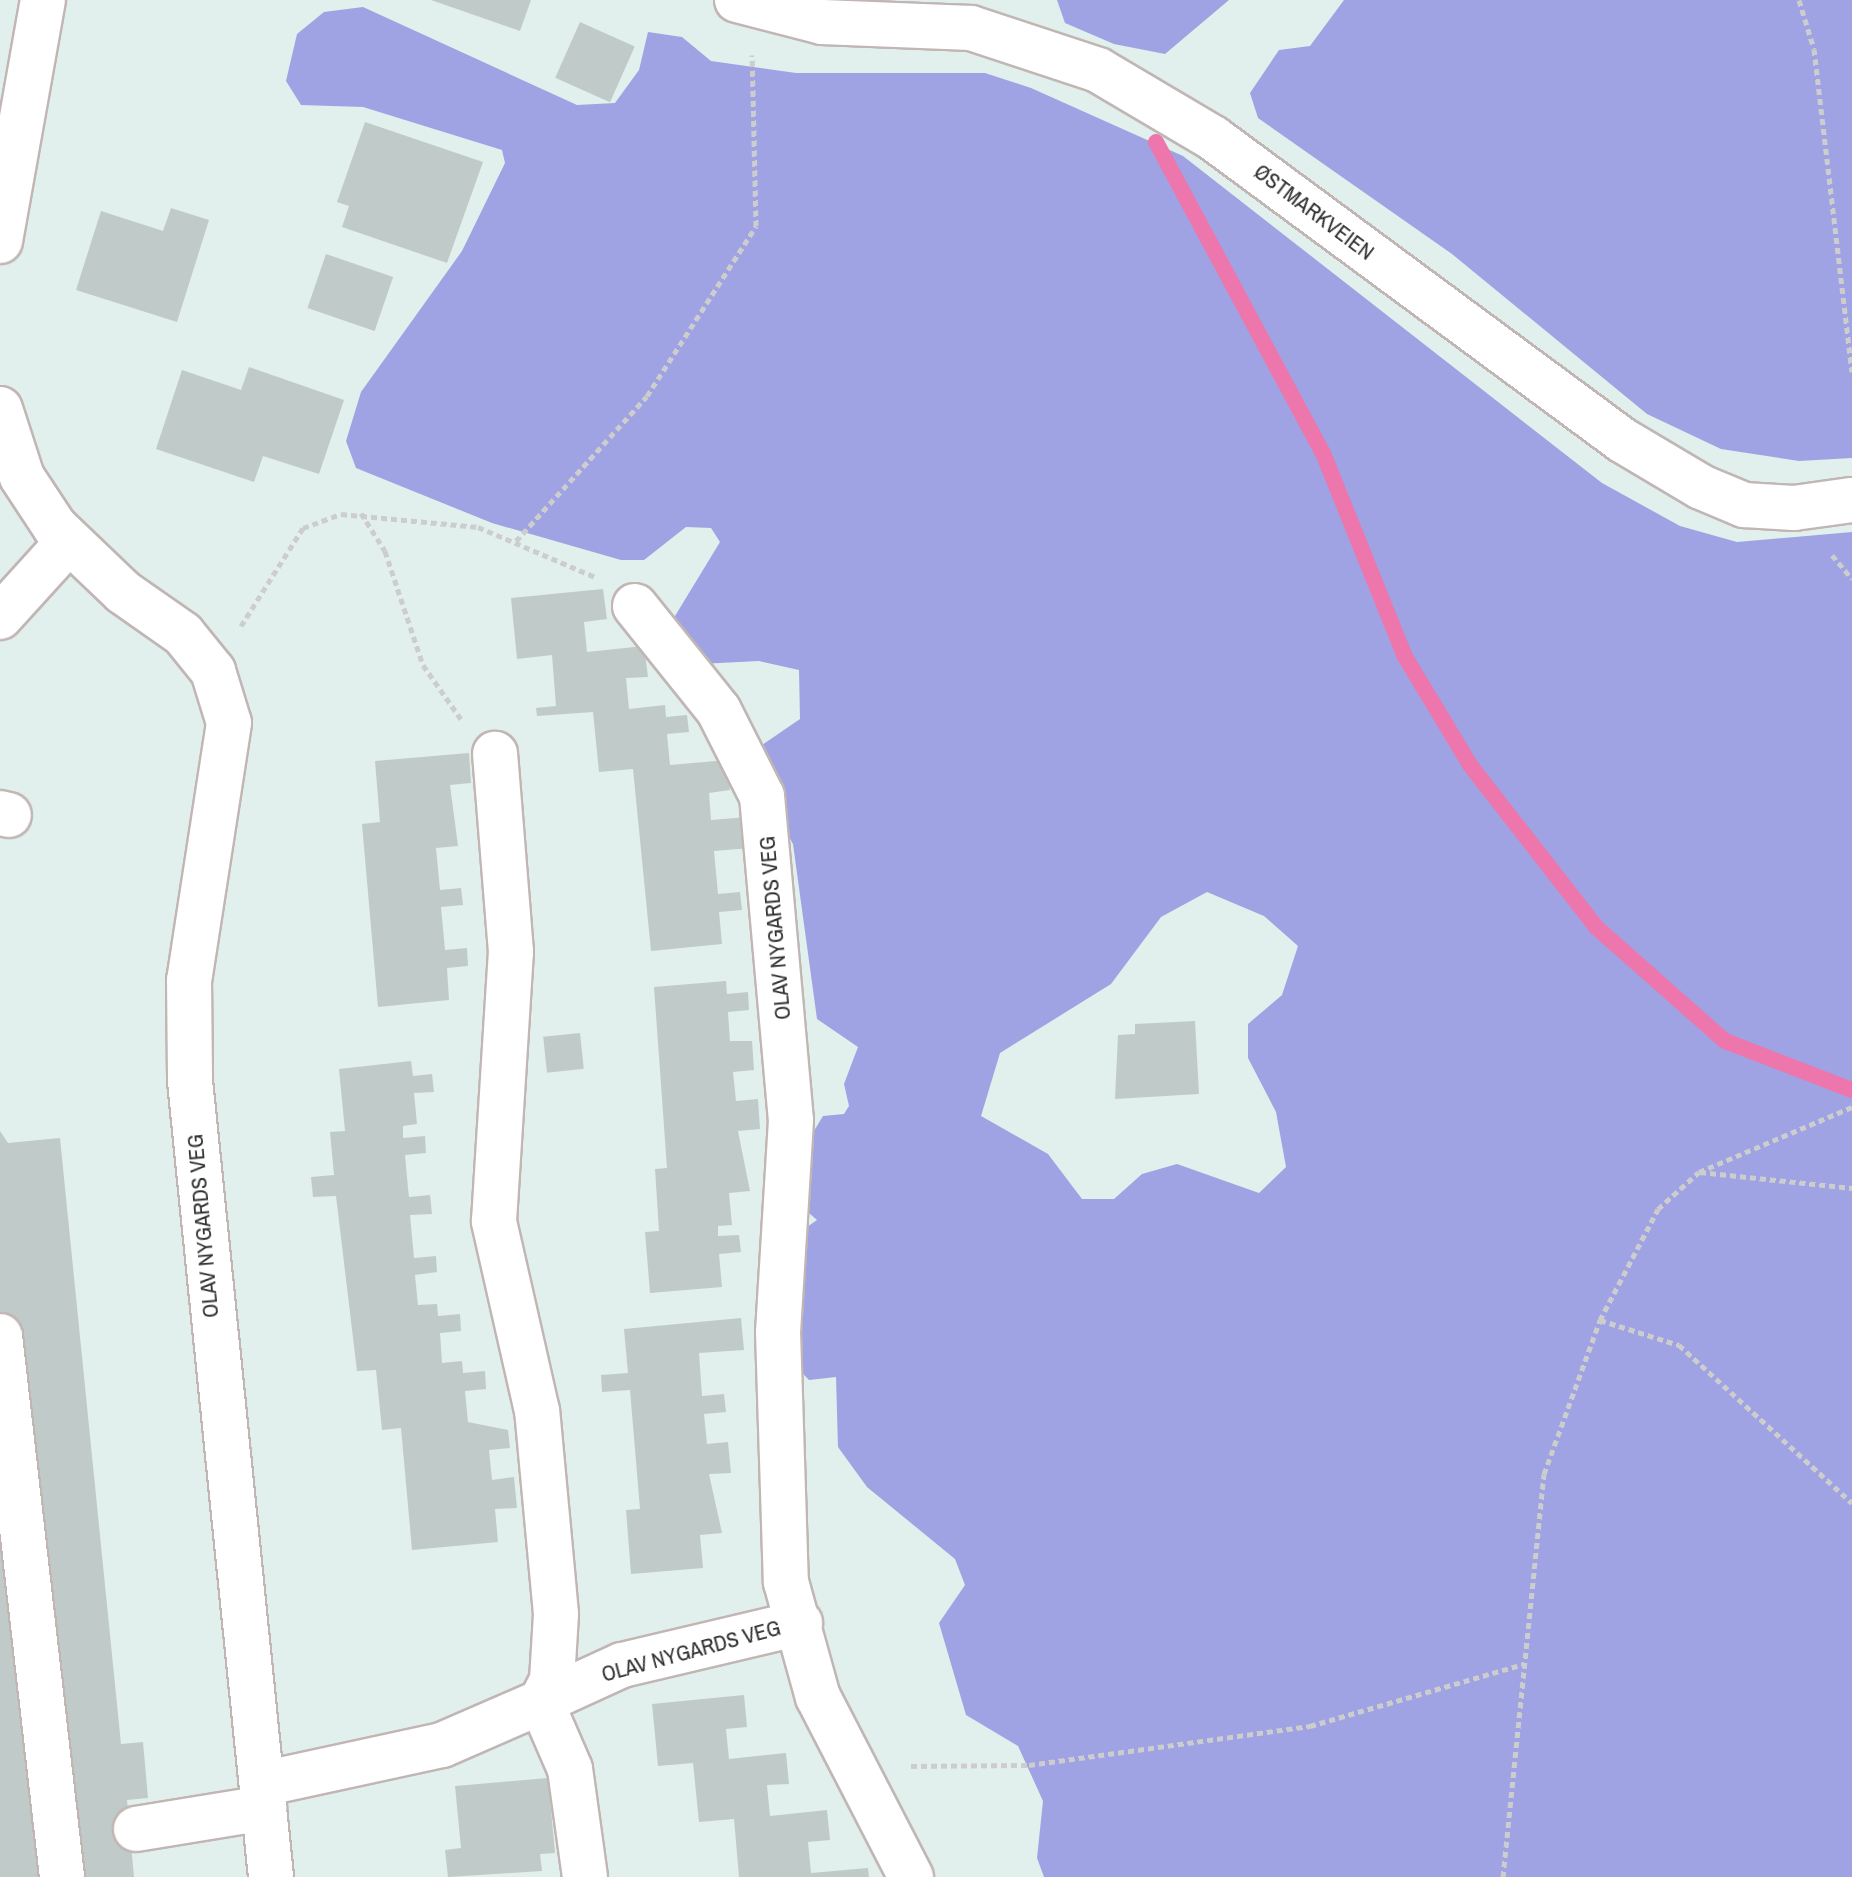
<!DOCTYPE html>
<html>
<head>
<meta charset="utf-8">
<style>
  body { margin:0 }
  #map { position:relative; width:1852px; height:1877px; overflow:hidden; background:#e1efed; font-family:"Archivo Narrow",sans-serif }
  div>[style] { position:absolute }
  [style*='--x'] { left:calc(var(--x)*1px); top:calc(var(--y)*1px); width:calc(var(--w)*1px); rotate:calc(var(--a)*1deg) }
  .green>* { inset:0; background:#9fa3e3 }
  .stream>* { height:16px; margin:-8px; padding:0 8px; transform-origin:8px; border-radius:8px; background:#ed77ac }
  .building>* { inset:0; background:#c0cbc9; transform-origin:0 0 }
  .path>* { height:5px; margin-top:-2.5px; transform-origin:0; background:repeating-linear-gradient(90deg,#cdcdcd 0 6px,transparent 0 10px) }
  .roads { filter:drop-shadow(2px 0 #c1b6b4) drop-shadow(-2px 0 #c1b6b4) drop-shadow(0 2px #c1b6b4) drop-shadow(0 -2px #c1b6b4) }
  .minor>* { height:44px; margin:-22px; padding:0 22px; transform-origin:22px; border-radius:22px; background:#fff }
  span { translate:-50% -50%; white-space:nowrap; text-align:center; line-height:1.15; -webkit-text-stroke:6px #fff; paint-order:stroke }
  .street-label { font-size:22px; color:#2e2e2e }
</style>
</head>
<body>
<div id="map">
  <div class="green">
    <i style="clip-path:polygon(1057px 0,1229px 0,1165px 54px,1114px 44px,1065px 23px)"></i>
    <i style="clip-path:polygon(1344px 0,1852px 0,1852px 458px,1799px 461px,1721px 449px,1647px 414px,1452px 254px,1258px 118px,1250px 93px,1279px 50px,1310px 46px)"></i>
    <i style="clip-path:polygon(evenodd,363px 7px,577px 105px,615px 103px,639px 70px,648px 32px,682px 37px,711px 61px,796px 73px,985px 73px,1031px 88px,1183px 156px,1602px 483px,1680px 526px,1737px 542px,1852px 532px,1852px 1877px,1044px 1877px,1037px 1858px,1043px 1801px,1018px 1746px,966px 1715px,939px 1623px,965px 1585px,955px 1559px,867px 1487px,838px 1447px,836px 1377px,809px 1380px,779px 1349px,800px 1232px,817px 1220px,802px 1207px,803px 1149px,823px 1116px,844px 1114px,849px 1106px,844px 1084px,858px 1047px,817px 1019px,793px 844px,752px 771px,762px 745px,800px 719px,799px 670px,759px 661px,699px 664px,673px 646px,675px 616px,720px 542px,711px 528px,686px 527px,644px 560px,621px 560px,492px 523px,356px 468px,346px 441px,361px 392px,462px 251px,505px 163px,502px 150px,363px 107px,301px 105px,286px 81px,297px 34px,324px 12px,363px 7px,1207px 892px,1264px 916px,1298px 946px,1282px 995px,1248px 1024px,1248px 1058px,1276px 1112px,1286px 1167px,1259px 1193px,1177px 1164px,1142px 1174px,1114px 1199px,1082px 1199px,1048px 1154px,981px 1116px,1000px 1053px,1111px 984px,1161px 917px,1207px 892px)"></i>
  </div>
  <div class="stream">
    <i style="--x:1156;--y:142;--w:353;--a:61.8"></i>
    <i style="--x:1323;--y:453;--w:218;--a:68.1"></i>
    <i style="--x:1404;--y:655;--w:128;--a:59"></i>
    <i style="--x:1470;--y:765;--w:205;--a:52.1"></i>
    <i style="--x:1596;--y:927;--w:172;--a:41.5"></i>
    <i style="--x:1725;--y:1041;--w:136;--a:21.1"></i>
  </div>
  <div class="building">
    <i style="clip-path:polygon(431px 0,531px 0,520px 31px)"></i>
    <i style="left:580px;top:22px;width:60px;height:61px;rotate:24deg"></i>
    <i style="clip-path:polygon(365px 122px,483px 162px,447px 263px,342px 227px,349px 206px,337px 202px)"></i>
    <i style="clip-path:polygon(171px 208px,209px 220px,177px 322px,76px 290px,101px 211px,163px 231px)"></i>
    <i style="left:326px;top:254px;width:71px;height:57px;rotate:19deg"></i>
    <i style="clip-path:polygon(249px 367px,344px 400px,319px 474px,263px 456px,254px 482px,156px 449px,182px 370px,241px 390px)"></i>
    <i style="clip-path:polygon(603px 589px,607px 619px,584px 622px,587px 652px,644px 646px,648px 677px,626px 678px,629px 709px,665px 705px,666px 717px,687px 715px,689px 732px,667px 734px,670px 765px,727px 760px,730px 790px,709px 793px,711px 820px,747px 817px,750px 848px,714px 851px,718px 894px,740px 892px,742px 910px,719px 912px,722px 944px,651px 951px,633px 769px,599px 772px,593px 712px,537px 716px,536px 708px,556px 706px,552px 655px,517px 659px,511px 598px)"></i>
    <i style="clip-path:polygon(469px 753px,471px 783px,450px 785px,458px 846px,436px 848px,440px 890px,461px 888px,463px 905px,441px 907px,445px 950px,467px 948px,468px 966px,447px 968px,449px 1000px,378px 1007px,362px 824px,380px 822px,375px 761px)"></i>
    <i style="clip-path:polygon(726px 981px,727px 994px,748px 992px,749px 1010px,728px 1012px,730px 1041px,752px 1041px,754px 1070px,733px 1072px,736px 1101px,758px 1099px,760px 1129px,738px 1131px,750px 1191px,729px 1193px,732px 1225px,718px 1226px,718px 1236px,739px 1235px,741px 1252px,719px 1254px,722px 1287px,650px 1293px,645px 1232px,659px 1231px,655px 1169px,667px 1168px,654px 987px)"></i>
    <i style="clip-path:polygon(1195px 1021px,1199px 1094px,1115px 1099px,1118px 1035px,1135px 1034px,1135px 1024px)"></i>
    <i style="left:580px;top:1033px;width:36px;height:37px;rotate:84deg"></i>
    <i style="clip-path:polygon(411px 1061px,413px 1076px,432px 1074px,434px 1092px,414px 1093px,417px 1124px,403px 1126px,403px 1138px,425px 1136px,426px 1153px,405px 1155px,408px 1188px,409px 1197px,430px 1195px,432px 1214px,410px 1215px,414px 1258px,436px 1256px,437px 1272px,415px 1275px,418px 1305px,437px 1304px,438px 1316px,460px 1314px,461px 1331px,440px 1333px,442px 1363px,462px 1361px,463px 1373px,485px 1371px,486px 1389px,465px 1391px,468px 1422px,508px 1430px,510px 1448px,489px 1450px,492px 1480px,514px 1477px,517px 1508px,495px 1509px,498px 1542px,412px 1550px,401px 1428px,382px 1430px,376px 1370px,357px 1371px,336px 1196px,313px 1197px,311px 1177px,334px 1175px,330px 1132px,345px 1131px,339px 1069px)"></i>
    <i style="clip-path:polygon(0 1131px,8px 1143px,60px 1138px,121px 1744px,143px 1742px,148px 1798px,127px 1800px,134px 1877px,0 1877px)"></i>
    <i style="clip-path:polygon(741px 1318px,744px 1350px,699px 1353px,702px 1396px,724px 1394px,726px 1412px,704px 1414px,707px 1444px,728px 1442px,731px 1473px,709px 1474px,722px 1533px,700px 1535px,703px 1568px,631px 1574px,626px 1510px,640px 1509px,630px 1390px,602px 1392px,601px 1375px,628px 1373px,624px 1329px)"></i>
    <i style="clip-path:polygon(744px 1695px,747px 1727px,726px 1729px,729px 1759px,786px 1753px,789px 1784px,767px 1785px,770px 1816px,827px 1810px,830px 1840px,808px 1842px,811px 1873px,868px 1868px,869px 1877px,739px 1877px,734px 1819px,699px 1822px,693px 1763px,658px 1766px,652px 1704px)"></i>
    <i style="clip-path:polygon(548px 1778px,555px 1853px,540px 1854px,542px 1871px,448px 1877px,445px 1850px,461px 1848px,455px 1786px)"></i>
  </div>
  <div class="path">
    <i style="--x:1799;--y:0;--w:51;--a:73"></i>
    <i style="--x:1814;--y:49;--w:325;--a:83.3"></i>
    <i style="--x:361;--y:513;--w:45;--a:57.7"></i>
    <i style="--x:385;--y:551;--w:120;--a:71.6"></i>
    <i style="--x:423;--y:665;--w:66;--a:54.9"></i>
    <i style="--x:516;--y:541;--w:195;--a:-47.9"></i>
    <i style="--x:647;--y:396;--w:202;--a:-57.3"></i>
    <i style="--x:756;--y:226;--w:171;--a:-91.3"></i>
    <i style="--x:1832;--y:555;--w:31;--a:50"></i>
    <i style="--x:241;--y:626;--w:116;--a:-57.7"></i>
    <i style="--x:303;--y:528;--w:40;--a:-20.2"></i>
    <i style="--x:341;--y:514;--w:138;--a:5.4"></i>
    <i style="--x:478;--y:527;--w:127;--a:23.1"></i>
    <i style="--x:1700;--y:1172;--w:153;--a:6"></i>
    <i style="--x:1600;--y:1320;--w:83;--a:17.6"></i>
    <i style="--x:1679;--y:1345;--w:234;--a:42.4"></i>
    <i style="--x:911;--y:1766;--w:118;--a:-0.5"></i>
    <i style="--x:1029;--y:1765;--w:284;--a:-7.9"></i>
    <i style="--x:1310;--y:1726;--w:223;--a:-16.2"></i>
    <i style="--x:1503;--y:1877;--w:405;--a:-84.2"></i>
    <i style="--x:1544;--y:1474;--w:164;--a:-70"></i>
    <i style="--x:1600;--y:1320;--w:125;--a:-62.4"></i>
    <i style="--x:1658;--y:1209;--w:55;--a:-42.1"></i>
    <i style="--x:1699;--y:1172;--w:166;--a:-23"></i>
  </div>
  <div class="roads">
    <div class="minor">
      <i style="--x:737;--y:0;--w:88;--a:14.5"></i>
      <i style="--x:822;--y:22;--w:149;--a:2.3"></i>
      <i style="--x:971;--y:28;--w:134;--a:18.3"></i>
      <i style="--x:1098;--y:70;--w:134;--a:30.6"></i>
      <i style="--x:1213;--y:138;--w:508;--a:36.44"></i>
      <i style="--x:1622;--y:440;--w:92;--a:30.7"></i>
      <i style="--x:1701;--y:487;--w:47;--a:22.7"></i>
      <i style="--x:1744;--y:505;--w:50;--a:3.4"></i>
      <i style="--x:1794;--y:508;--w:59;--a:-7.9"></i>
      <i style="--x:0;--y:241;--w:245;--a:-79.9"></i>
      <i style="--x:0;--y:409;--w:71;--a:72.1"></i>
      <i style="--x:22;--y:477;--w:60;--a:56.6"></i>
      <i style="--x:55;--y:527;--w:94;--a:43.7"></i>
      <i style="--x:123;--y:592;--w:73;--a:35"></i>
      <i style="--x:183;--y:634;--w:48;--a:51"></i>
      <i style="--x:213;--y:671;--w:54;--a:72.9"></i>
      <i style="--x:229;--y:723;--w:260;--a:98.8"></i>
      <i style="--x:189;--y:980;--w:101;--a:89.4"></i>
      <i style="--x:190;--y:1081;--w:800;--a:84.19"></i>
      <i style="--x:635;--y:606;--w:134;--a:51.3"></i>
      <i style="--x:719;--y:711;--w:95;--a:63.2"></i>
      <i style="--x:762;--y:796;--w:325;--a:84.9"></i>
      <i style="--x:791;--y:1120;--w:212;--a:93.5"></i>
      <i style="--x:778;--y:1332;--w:250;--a:88.2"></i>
      <i style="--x:786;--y:1582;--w:119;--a:74.5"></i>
      <i style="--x:818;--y:1697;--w:203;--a:62.7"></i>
      <i style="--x:0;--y:617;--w:100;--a:-47.8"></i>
      <i style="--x:0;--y:813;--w:9;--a:13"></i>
      <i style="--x:0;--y:1336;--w:545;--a:83.46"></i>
      <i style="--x:262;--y:1784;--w:184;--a:-12.2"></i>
      <i style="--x:442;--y:1745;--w:108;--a:-23.5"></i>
      <i style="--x:541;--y:1702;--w:25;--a:-63"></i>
      <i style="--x:552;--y:1680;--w:66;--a:-86.5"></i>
      <i style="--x:556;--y:1614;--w:204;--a:-95.3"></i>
      <i style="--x:537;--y:1411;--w:195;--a:-102.8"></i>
      <i style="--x:494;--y:1221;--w:270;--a:-86.4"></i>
      <i style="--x:511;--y:952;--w:199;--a:-94.6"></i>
      <i style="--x:136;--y:1829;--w:130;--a:-9.3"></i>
      <i style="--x:585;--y:1877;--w:109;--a:-97.9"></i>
      <i style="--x:570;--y:1769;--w:73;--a:-113.4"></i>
      <i style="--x:541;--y:1702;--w:89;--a:-24.6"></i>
      <i style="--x:622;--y:1665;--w:183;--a:-13.3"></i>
    </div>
  </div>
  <div class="street-label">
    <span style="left:1314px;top:212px;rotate:37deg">ØSTMARKVEIEN</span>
    <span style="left:775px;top:928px;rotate:-95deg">OLAV NYGARDS VEG</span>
    <span style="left:203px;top:1226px;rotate:-95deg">OLAV NYGARDS VEG</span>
    <span style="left:691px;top:1651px;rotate:-15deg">OLAV NYGARDS VEG</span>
  </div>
</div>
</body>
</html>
